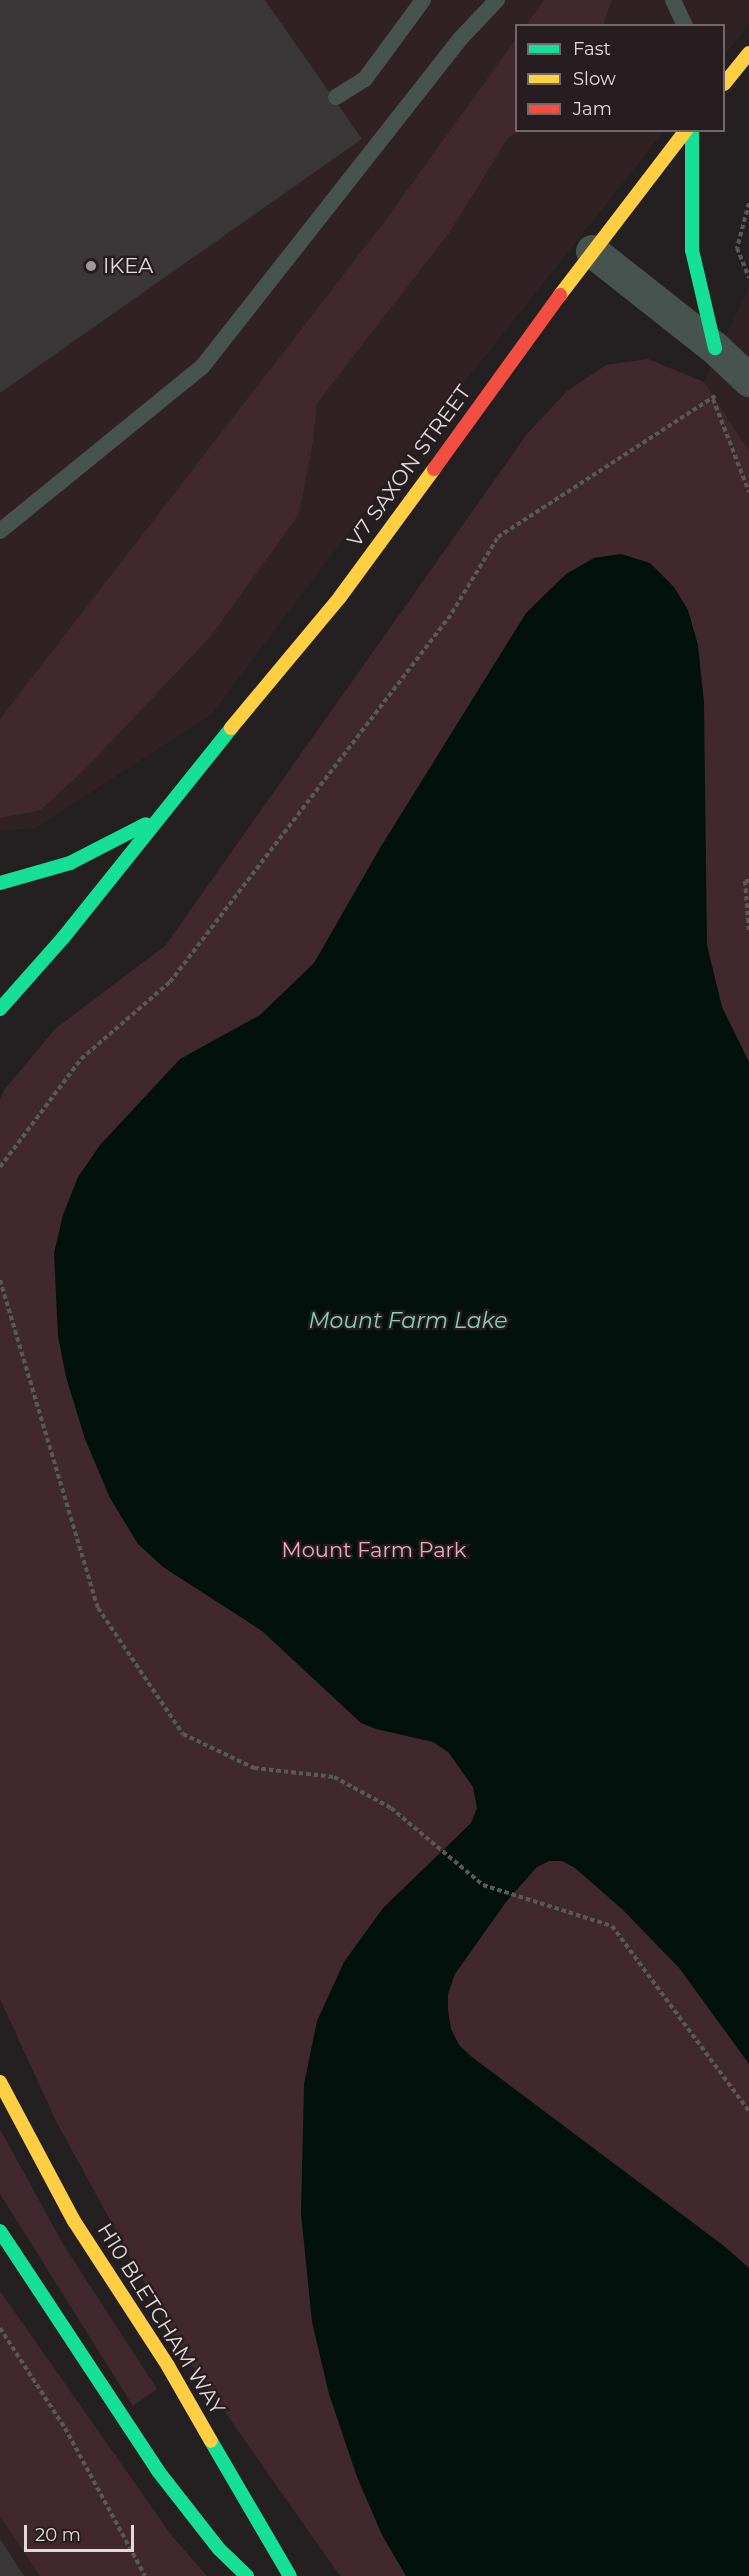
<!DOCTYPE html>
<html>
<head>
<meta charset="utf-8">
<style>
  body { margin:0 }
  #map { position:relative; width:749px; height:2576px; overflow:hidden; background:#241f20; font-family:Montserrat,sans-serif }
  div>[style] { position:absolute }
  [style*='--x'] { left:calc(var(--x)*1px); top:calc(var(--y)*1px); width:calc(var(--w)*1px); rotate:calc(var(--a)*1deg) }
  .built>* { inset:0; background:#302124 }
  .green>* { inset:0; background:#41282f }
  .water>* { inset:0; background:#03110c }
  .building>* { inset:0; background:#3b3637 }
  .path>* { height:4px; margin-top:-2px; transform-origin:0; background:repeating-linear-gradient(90deg,#565b5a 0 4.5px,transparent 0 7.5px) }
  .lane>* { height:16px; margin:-8px; padding:0 8px; transform-origin:8px; border-radius:8px; background:#47534f }
  .street>* { height:33px; margin:-16.5px; padding:0 16.5px; transform-origin:16.5px; border-radius:16.5px; background:#47534f }
  .fast>* { height:14px; margin:-7px; padding:0 7px; transform-origin:7px; border-radius:7px; background:#16e098 }
  .slow>* { height:14px; margin:-7px; padding:0 7px; transform-origin:7px; border-radius:7px; background:#ffcf43 }
  .jam>* { height:14px; margin:-7px; padding:0 7px; transform-origin:7px; border-radius:7px; background:#f24e42 }
  .dots>* { width:16px; height:16px; translate:-50% -50%; box-sizing:border-box; border:3px solid #271c1f; border-radius:50% }
  span { translate:-50% -50%; white-space:nowrap; text-align:center; line-height:1.15; -webkit-text-stroke:4.5px #271c1f; paint-order:stroke }
  .poi-label { font-size:21px; color:#e1dadb }
  .left { translate:0 -50%; text-align:left }
  .street-label { font-size:21px; color:#e1dadb }
  .park-label { font-size:21px; color:#eda9bb }
  .water-label { font-size:22px; color:#84d0b8; font-style:italic }
  .legend { position:absolute; left:515px; top:24px; width:210px; height:108px; box-sizing:border-box; background:#271c1f; border:2px solid #71686a; margin:0; padding:8px 10px; list-style:none; font-size:18px; color:#e1dadb }
  .legend li { display:flex; align-items:center; gap:12px; height:30px }
  .legend b { width:30px; border:2px solid #71686a }
  .scale { position:absolute; left:24px; top:2525px; width:110px; height:27px; box-sizing:border-box; border:3px solid #e1dadb; border-top:0; padding-left:8px; font-size:18px; line-height:21px; white-space:nowrap; color:#e1dadb; -webkit-text-stroke:4px #271c1f; paint-order:stroke }
</style>
</head>
<body>
<div id="map">
  <div class="built">
    <i style="clip-path:polygon(0 0,749px 0,749px 24px,724px 56px,724px 26px,516px 26px,516px 130px,664px 131px,407px 455px,212px 714px,36px 828px,0 831px)"></i>
    <i style="clip-path:polygon(749px 286px,749px 451px,704px 382px)"></i>
    <i style="clip-path:polygon(0 2516px,40px 2576px,0 2576px)"></i>
  </div>
  <div class="green">
    <i style="clip-path:polygon(544px 0,612px 0,603px 25px,526px 25px)"></i>
    <i style="clip-path:polygon(516px 39px,518px 131px,508px 138px,449px 233px,317px 403px,313px 442px,299px 514px,211px 636px,87px 767px,41px 810px,0 818px,0 719px,385px 221px)"></i>
    <i style="clip-path:polygon(648px 359px,704px 382px,749px 451px,749px 2576px,340px 2576px,180px 2348px,56px 2121px,0 1999px,0 1101px,4px 1090px,56px 1028px,165px 946px,527px 434px,567px 391px,606px 365px)"></i>
    <i style="clip-path:polygon(0 2129px,63px 2244px,157px 2389px,133px 2406px,0 2194px)"></i>
    <i style="clip-path:polygon(0 2291px,172px 2536px,207px 2576px,40px 2576px,0 2516px)"></i>
  </div>
  <div class="water">
    <i style="clip-path:polygon(621px 554px,650px 563px,674px 587px,688px 610px,698px 645px,704px 702px,707px 945px,722px 1007px,749px 1062px,749px 2064px,680px 1969px,623px 1910px,575px 1868px,562px 1861px,549px 1861px,537px 1867px,506px 1902px,455px 1974px,448px 1994px,448px 2010px,451px 2029px,459px 2045px,472px 2057px,724px 2246px,749px 2268px,749px 2576px,406px 2576px,382px 2535px,357px 2477px,329px 2394px,312px 2322px,301px 2214px,304px 2084px,317px 2021px,344px 1962px,383px 1908px,471px 1823px,477px 1808px,473px 1787px,448px 1752px,433px 1742px,376px 1729px,361px 1723px,262px 1631px,163px 1567px,138px 1544px,110px 1498px,85px 1439px,66px 1377px,58px 1336px,54px 1253px,63px 1215px,78px 1177px,100px 1145px,180px 1059px,260px 1015px,314px 963px,380px 848px,526px 613px,566px 574px,594px 558px)"></i>
  </div>
  <div class="building">
    <i style="clip-path:polygon(0 0,265px 0,362px 139px,0 393px)"></i>
    <i style="clip-path:polygon(0 2539px,24px 2576px,0 2576px)"></i>
  </div>
  <div class="path">
    <i style="--x:749;--y:203;--w:47;--a:104.9"></i>
    <i style="--x:737;--y:248;--w:32;--a:68"></i>
    <i style="--x:713;--y:399;--w:100;--a:68.8"></i>
    <i style="--x:749;--y:881;--w:4;--a:180"></i>
    <i style="--x:745;--y:881;--w:51;--a:85.5"></i>
    <i style="--x:0;--y:1167;--w:135;--a:-53.1"></i>
    <i style="--x:81;--y:1059;--w:118;--a:-40.9"></i>
    <i style="--x:170;--y:982;--w:457;--a:-52.6"></i>
    <i style="--x:448;--y:619;--w:96;--a:-58.6"></i>
    <i style="--x:498;--y:537;--w:259;--a:-33"></i>
    <i style="--x:0;--y:1280;--w:342;--a:73.4"></i>
    <i style="--x:98;--y:1608;--w:152;--a:56"></i>
    <i style="--x:183;--y:1734;--w:79;--a:25.6"></i>
    <i style="--x:254;--y:1768;--w:81;--a:6.4"></i>
    <i style="--x:334;--y:1777;--w:65;--a:28.5"></i>
    <i style="--x:391;--y:1808;--w:120;--a:39.9"></i>
    <i style="--x:483;--y:1885;--w:135;--a:17.6"></i>
    <i style="--x:612;--y:1926;--w:230;--a:53.5"></i>
    <i style="--x:0;--y:2328;--w:119;--a:57"></i>
    <i style="--x:65;--y:2428;--w:168;--a:61.6"></i>
  </div>
  <div class="lane">
    <i style="--x:673;--y:0;--w:29;--a:65"></i>
    <i style="--x:336;--y:97;--w:34;--a:-32"></i>
    <i style="--x:365;--y:79;--w:98;--a:-53.7"></i>
    <i style="--x:0;--y:531;--w:260;--a:-39.1"></i>
    <i style="--x:202;--y:367;--w:417;--a:-51.8"></i>
    <i style="--x:460;--y:39;--w:54;--a:-46.5"></i>
  </div>
  <div class="street">
    <i style="--x:592;--y:251;--w:157;--a:38.3"></i>
    <i style="--x:715;--y:348;--w:47;--a:43.3"></i>
  </div>
  <div class="fast">
    <i style="--x:692;--y:130;--w:120;--a:90"></i>
    <i style="--x:692;--y:250;--w:101;--a:76.8"></i>
    <i style="--x:0;--y:883;--w:73;--a:-15.9"></i>
    <i style="--x:70;--y:863;--w:85;--a:-27.2"></i>
    <i style="--x:0;--y:1009;--w:95;--a:-48.4"></i>
    <i style="--x:63;--y:938;--w:269;--a:-51.3"></i>
    <i style="--x:0;--y:2231;--w:287;--a:56.6"></i>
    <i style="--x:158;--y:2471;--w:99;--a:52"></i>
    <i style="--x:219;--y:2549;--w:39;--a:44"></i>
    <i style="--x:211;--y:2441;--w:156;--a:59.7"></i>
  </div>
  <div class="slow">
    <i style="--x:724;--y:84;--w:40;--a:-51"></i>
    <i style="--x:560;--y:295;--w:208;--a:-52.6"></i>
    <i style="--x:231;--y:728;--w:170;--a:-50.2"></i>
    <i style="--x:340;--y:597;--w:159;--a:-53.7"></i>
    <i style="--x:0;--y:2082;--w:157;--a:62"></i>
    <i style="--x:74;--y:2221;--w:173;--a:57"></i>
    <i style="--x:168;--y:2366;--w:86;--a:60.2"></i>
  </div>
  <div class="jam">
    <i style="--x:434;--y:469;--w:215;--a:-54.1"></i>
  </div>
  <div class="dots">
    <i style="left:91px;top:266px;background:#9f999a"></i>
  </div>
  <div class="poi-label">
    <span class="left" style="left:103px;top:266px">IKEA</span>
  </div>
  <div class="street-label">
    <span style="left:409px;top:466px;rotate:-54deg">V7 SAXON STREET</span>
    <span style="left:161px;top:2319px;rotate:58deg">H10 BLETCHAM WAY</span>
  </div>
  <div class="park-label">
    <span style="left:374px;top:1550px">Mount Farm Park</span>
  </div>
  <div class="water-label">
    <span style="left:408px;top:1321px">Mount Farm Lake</span>
  </div>
  <ul class="legend">
  <li><b style="height:8px;background:#16e098"></b>Fast</li>
  <li><b style="height:8px;background:#ffcf43"></b>Slow</li>
  <li><b style="height:8px;background:#f24e42"></b>Jam</li>
  </ul>
  <div class="scale">20 m</div>
</div>
</body>
</html>
